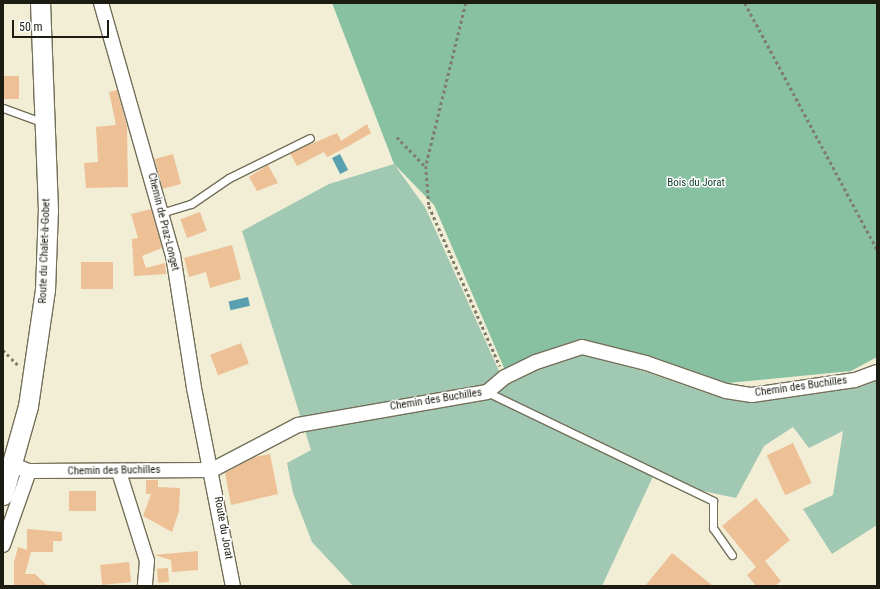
<!DOCTYPE html>
<html>
<head>
<meta charset="utf-8">
<style>
  body { margin:0 }
  #map { position:relative; width:880px; height:589px; overflow:hidden; background:#f2eed6; font-family:"Roboto Condensed",sans-serif }
  div>[style] { position:absolute }
  [style*='--x'] { left:calc(var(--x)*1px); top:calc(var(--y)*1px); width:calc(var(--w)*1px); rotate:calc(var(--a)*1deg) }
  .green>* { inset:0; background:#a0c8b2 }
  .forest>* { inset:0; background:#87c1a2 }
  .water>* { inset:0; background:#58a0b0; transform-origin:0 0 }
  .building>* { inset:0; background:#edc096; transform-origin:0 0 }
  .path>* { height:2.5px; margin-top:-1.25px; transform-origin:0; background:repeating-linear-gradient(90deg,#7f7d6d 0 3px,transparent 0 6px) }
  .roads { filter:drop-shadow(1px 0 #736f59) drop-shadow(-1px 0 #736f59) drop-shadow(0 1px #736f59) drop-shadow(0 -1px #736f59) }
  .service>* { height:7px; margin:-3.5px; padding:0 3.5px; transform-origin:3.5px; border-radius:3.5px; background:#fff }
  .minor>* { height:14px; margin:-7px; padding:0 7px; transform-origin:7px; border-radius:7px; background:#fff }
  .secondary>* { height:19px; margin:-9.5px; padding:0 9.5px; transform-origin:9.5px; border-radius:9.5px; background:#fff }
  span { translate:-50% -50%; white-space:nowrap; text-align:center; line-height:1.15; -webkit-text-stroke:3px #fff; paint-order:stroke }
  .park-label { font-size:11px; color:#10402b }
  .street-label { font-size:11px; color:#1d1c13 }
  .frame { position:absolute; inset:0; border:4px solid #1d1c13; pointer-events:none }
  .scale { position:absolute; left:12px; top:20px; width:97px; height:18px; box-sizing:border-box; border:2px solid #1d1c13; border-top:0; padding-left:5px; font-size:12px; line-height:14px; white-space:nowrap; color:#1d1c13; -webkit-text-stroke:3px #fff; paint-order:stroke }
</style>
</head>
<body>
<div id="map">
  <div class="green">
    <i style="clip-path:polygon(394px 164px,425px 207px,504px 382px,539px 367px,582px 355px,643px 371px,724px 399px,752px 403px,857px 388px,877px 381px,877px 525px,832px 554px,803px 509px,833px 495px,843px 431px,809px 448px,793px 427px,764px 446px,736px 498px,698px 490px,656px 470px,602px 586px,353px 586px,312px 542px,293px 493px,287px 463px,311px 450px,242px 231px,329px 184px)"></i>
  </div>
  <div class="forest">
    <i style="clip-path:polygon(332px 3px,877px 3px,877px 357px,851px 371px,728px 383px,650px 356px,579px 340px,505px 370px,434px 205px,394px 164px)"></i>
  </div>
  <div class="water">
    <i style="left:340px;top:154px;width:18px;height:9px;rotate:63deg"></i>
    <i style="left:248px;top:297px;width:9px;height:20px;rotate:77deg"></i>
  </div>
  <div class="building">
    <i style="left:3px;top:76px;width:16px;height:23px"></i>
    <i style="clip-path:polygon(117px 90px,127px 126px,128px 187px,86px 188px,84px 163px,98px 162px,96px 127px,116px 125px,109px 92px)"></i>
    <i style="clip-path:polygon(367px 124px,371px 133px,345px 148px,341px 141px)"></i>
    <i style="clip-path:polygon(337px 133px,345px 148px,327px 157px,324px 152px,297px 166px,290px 153px)"></i>
    <i style="left:173px;top:154px;width:31px;height:19px;rotate:75deg"></i>
    <i style="clip-path:polygon(268px 165px,278px 183px,257px 191px,249px 177px)"></i>
    <i style="clip-path:polygon(151px 209px,162px 248px,142px 256px,146px 268px,165px 263px,166px 274px,134px 276px,132px 239px,138px 238px,131px 214px)"></i>
    <i style="left:200px;top:212px;width:20px;height:21px;rotate:70deg"></i>
    <i style="clip-path:polygon(232px 245px,241px 279px,210px 288px,206px 272px,189px 277px,184px 258px)"></i>
    <i style="left:81px;top:262px;width:32px;height:27px"></i>
    <i style="left:241px;top:343px;width:22px;height:33px;rotate:69deg"></i>
    <i style="left:793px;top:443px;width:44px;height:29px;rotate:65deg"></i>
    <i style="clip-path:polygon(270px 454px,278px 494px,231px 505px,225px 473px,255px 457px)"></i>
    <i style="clip-path:polygon(146px 480px,158px 480px,158px 487px,180px 488px,179px 511px,172px 532px,143px 516px,151px 494px,146px 494px)"></i>
    <i style="left:69px;top:491px;width:27px;height:20px"></i>
    <i style="clip-path:polygon(756px 498px,790px 540px,765px 561px,781px 581px,775px 586px,756px 586px,747px 575px,756px 567px,722px 526px)"></i>
    <i style="clip-path:polygon(27px 529px,62px 532px,62px 541px,53px 541px,53px 552px,31px 552px,25px 574px,35px 574px,48px 586px,14px 586px,14px 562px,18px 547px,27px 550px)"></i>
    <i style="clip-path:polygon(198px 551px,198px 570px,172px 572px,171px 560px,154px 555px)"></i>
    <i style="clip-path:polygon(672px 553px,713px 586px,645px 586px)"></i>
    <i style="left:129px;top:562px;width:20px;height:29px;rotate:84deg"></i>
    <i style="left:168px;top:568px;width:14px;height:11px;rotate:86deg"></i>
  </div>
  <div class="path">
    <i style="--x:466;--y:3;--w:168;--a:103.8"></i>
    <i style="--x:426;--y:166;--w:40;--a:85.7"></i>
    <i style="--x:429;--y:206;--w:175;--a:66.1"></i>
    <i style="--x:745;--y:3;--w:279;--a:61.8"></i>
    <i style="--x:397;--y:137;--w:40;--a:46"></i>
    <i style="--x:3;--y:350;--w:21;--a:45"></i>
  </div>
  <div class="roads">
    <div class="service">
      <i style="--x:3;--y:108;--w:44;--a:20.1"></i>
      <i style="--x:161;--y:213;--w:31;--a:-17"></i>
      <i style="--x:191;--y:204;--w:46;--a:-34.4"></i>
      <i style="--x:229;--y:178;--w:90;--a:-26.3"></i>
      <i style="--x:487;--y:392;--w:251;--a:25.7"></i>
      <i style="--x:713;--y:501;--w:27;--a:90"></i>
      <i style="--x:713;--y:528;--w:33;--a:55"></i>
    </div>
    <div class="minor">
      <i style="--x:101;--y:3;--w:262;--a:74.1"></i>
      <i style="--x:173;--y:255;--w:135;--a:81"></i>
      <i style="--x:194;--y:388;--w:202;--a:78.9"></i>
      <i style="--x:13;--y:465;--w:17;--a:21"></i>
      <i style="--x:29;--y:471;--w:183;--a:-0.3"></i>
      <i style="--x:212;--y:470;--w:97;--a:-27.6"></i>
      <i style="--x:298;--y:425;--w:192;--a:-9.9"></i>
      <i style="--x:487;--y:392;--w:23;--a:-40"></i>
      <i style="--x:505;--y:377;--w:34;--a:-26"></i>
      <i style="--x:536;--y:362;--w:48;--a:-18.1"></i>
      <i style="--x:582;--y:347;--w:66;--a:14"></i>
      <i style="--x:646;--y:363;--w:85;--a:19.3"></i>
      <i style="--x:726;--y:391;--w:26;--a:9"></i>
      <i style="--x:752;--y:395;--w:104;--a:-8.3"></i>
      <i style="--x:855;--y:380;--w:23;--a:-20"></i>
      <i style="--x:119;--y:472;--w:93;--a:72.5"></i>
      <i style="--x:147;--y:561;--w:25;--a:95"></i>
      <i style="--x:3;--y:545;--w:78;--a:-70.6"></i>
    </div>
    <div class="secondary">
      <i style="--x:3;--y:495;--w:92;--a:-74.3"></i>
      <i style="--x:28;--y:406;--w:117;--a:-81.7"></i>
      <i style="--x:45;--y:290;--w:80;--a:-87.9"></i>
      <i style="--x:48;--y:210;--w:207;--a:-92.2"></i>
    </div>
  </div>
  <div class="park-label">
    <span style="left:696px;top:183px">Bois du Jorat</span>
  </div>
  <div class="street-label">
    <span style="left:163px;top:222px;rotate:76deg">Chemin de Praz-Longet</span>
    <span style="left:45px;top:251px;rotate:-88deg">Route du Chalet-à-Gobet</span>
    <span style="left:801px;top:387px;rotate:-8deg">Chemin des Buchilles</span>
    <span style="left:436px;top:400px;rotate:-9deg">Chemin des Buchilles</span>
    <span style="left:114px;top:471px;rotate:-1deg">Chemin des Buchilles</span>
    <span style="left:223px;top:528px;rotate:80deg">Route du Jorat</span>
  </div>
  <div class="frame"></div>
  <div class="scale">50 m</div>
</div>
</body>
</html>
